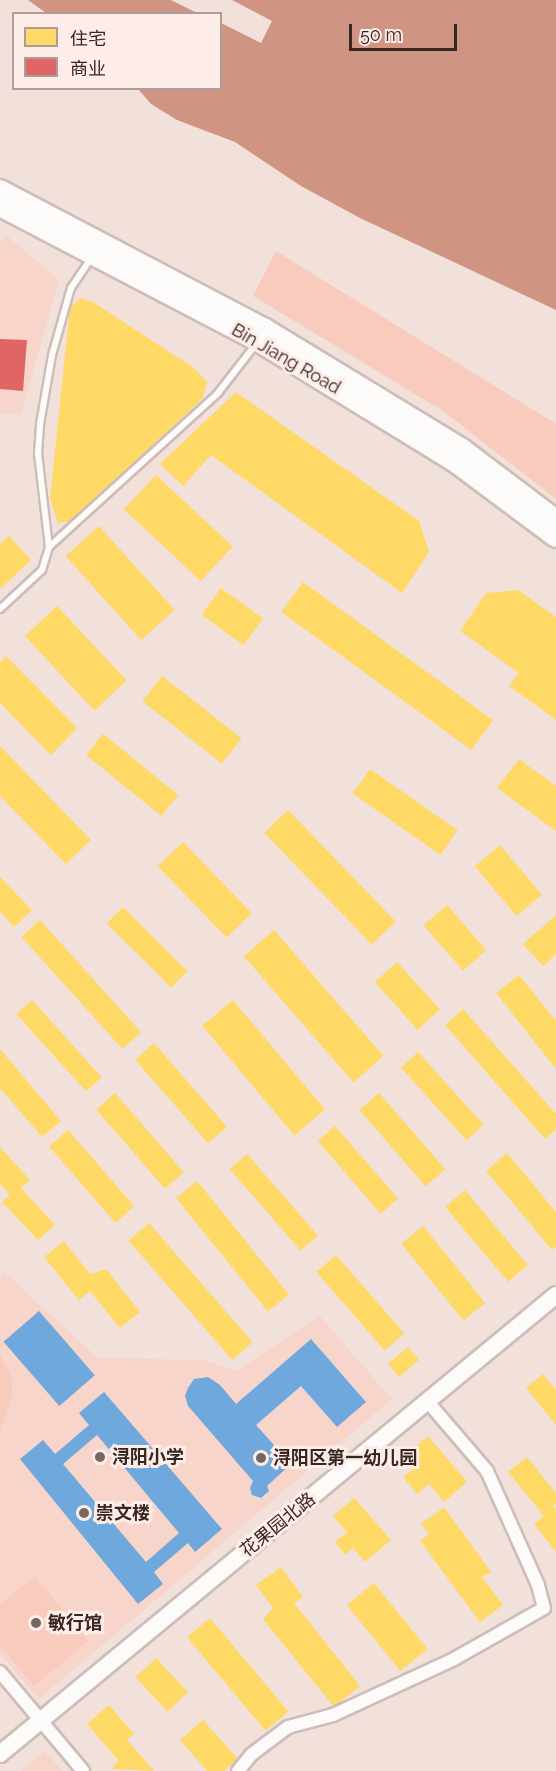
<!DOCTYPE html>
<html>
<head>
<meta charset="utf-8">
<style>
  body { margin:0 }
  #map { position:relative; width:556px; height:1771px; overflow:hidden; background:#f2e0db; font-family:Raleway,"Noto Sans SC",sans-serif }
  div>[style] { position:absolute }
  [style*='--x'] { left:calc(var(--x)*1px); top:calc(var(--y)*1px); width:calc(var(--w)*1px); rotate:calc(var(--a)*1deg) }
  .built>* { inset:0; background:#f8d5ca }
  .green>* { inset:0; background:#f8cbbd }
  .water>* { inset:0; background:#d09482 }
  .pier>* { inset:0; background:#f2e0db }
  .homes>* { inset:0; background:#ffd966; transform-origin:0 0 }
  .shops>* { inset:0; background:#e06666 }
  .schools>* { inset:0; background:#6fa8dc; transform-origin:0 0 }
  .roads { filter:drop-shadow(2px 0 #cdbdb8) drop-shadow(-2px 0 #cdbdb8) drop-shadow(0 2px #cdbdb8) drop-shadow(0 -2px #cdbdb8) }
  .service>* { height:6px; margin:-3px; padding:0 3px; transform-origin:3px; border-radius:3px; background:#fdfafa }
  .minor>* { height:12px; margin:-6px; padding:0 6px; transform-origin:6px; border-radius:6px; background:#fdfafa }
  .tertiary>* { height:16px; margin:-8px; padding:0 8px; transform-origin:8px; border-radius:8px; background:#fdfafa }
  .primary>* { height:20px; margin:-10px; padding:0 10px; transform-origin:10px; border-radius:10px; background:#fdfafa }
  .dots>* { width:16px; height:16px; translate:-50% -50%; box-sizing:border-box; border:3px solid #fdece7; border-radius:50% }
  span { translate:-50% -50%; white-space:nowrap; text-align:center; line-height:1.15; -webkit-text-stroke:6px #fdece7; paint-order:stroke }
  .street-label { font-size:18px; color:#352621 }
  .poi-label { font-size:18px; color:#352621; font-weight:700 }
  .left { translate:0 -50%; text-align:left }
  .legend { position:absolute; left:12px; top:12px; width:210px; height:78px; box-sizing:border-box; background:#fdece7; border:2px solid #ad9d98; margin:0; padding:8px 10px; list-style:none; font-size:18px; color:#352621 }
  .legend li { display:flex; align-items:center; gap:12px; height:30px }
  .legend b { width:30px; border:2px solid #ad9d98 }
  .scale { position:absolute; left:349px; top:24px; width:108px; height:27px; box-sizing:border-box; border:3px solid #352621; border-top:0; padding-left:8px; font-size:18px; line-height:21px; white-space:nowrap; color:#352621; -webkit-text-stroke:4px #fdece7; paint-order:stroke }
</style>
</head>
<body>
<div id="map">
  <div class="built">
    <i style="clip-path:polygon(7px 236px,59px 280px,21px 414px,0 414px,0 242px)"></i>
    <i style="clip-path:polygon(5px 1273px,98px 1358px,204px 1360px,236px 1371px,320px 1316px,392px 1399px,39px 1699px,0 1654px,0 1277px)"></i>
    <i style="clip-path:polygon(45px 1751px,62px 1771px,21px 1771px)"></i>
  </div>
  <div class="green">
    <i style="clip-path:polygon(276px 251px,556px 424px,556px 499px,443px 411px,253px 296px)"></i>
    <i style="clip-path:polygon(0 1355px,12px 1378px,12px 1397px,0 1430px)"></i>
    <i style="clip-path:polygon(35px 1576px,88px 1641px,34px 1686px,0 1645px,0 1604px)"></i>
  </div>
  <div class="water">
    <i style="clip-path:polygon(28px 0,556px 0,556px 310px,360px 218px,301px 186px,235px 142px,177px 120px,151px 104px,138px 89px,220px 88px,220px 14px,46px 13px)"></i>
  </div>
  <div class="pier">
    <i style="clip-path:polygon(171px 0,232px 0,272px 21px,261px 43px,221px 23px,220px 14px,197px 13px)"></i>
  </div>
  <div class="homes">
    <i style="clip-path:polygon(81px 298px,93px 302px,194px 368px,207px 382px,203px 398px,71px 521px,58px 523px,50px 499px,70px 307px)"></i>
    <i style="clip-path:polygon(236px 392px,419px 521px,429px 552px,402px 593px,211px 455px,183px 486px,160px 464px)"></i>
    <i style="left:156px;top:475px;width:105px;height:47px;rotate:43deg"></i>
    <i style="left:99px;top:526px;width:113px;height:45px;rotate:48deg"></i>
    <i style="clip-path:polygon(9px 536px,31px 560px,0 589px,0 544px)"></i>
    <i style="left:303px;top:582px;width:235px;height:37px;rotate:36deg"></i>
    <i style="left:221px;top:588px;width:52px;height:33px;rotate:36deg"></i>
    <i style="clip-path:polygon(518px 590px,556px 617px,556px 720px,509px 686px,519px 673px,460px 631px,486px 593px)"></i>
    <i style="left:57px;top:606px;width:102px;height:44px;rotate:47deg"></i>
    <i style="clip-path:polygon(6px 656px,77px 728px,51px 755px,0 703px,0 662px)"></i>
    <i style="left:162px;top:676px;width:101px;height:32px;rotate:38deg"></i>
    <i style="left:103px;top:734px;width:97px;height:27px;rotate:39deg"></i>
    <i style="clip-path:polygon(0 746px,91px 840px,66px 864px,0 796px)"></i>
    <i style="clip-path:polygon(519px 759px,556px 786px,556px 831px,497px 788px)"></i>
    <i style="left:370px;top:769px;width:107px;height:30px;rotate:35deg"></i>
    <i style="left:288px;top:810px;width:155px;height:33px;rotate:46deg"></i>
    <i style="left:183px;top:842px;width:99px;height:35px;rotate:46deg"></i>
    <i style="left:500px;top:845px;width:65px;height:33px;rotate:50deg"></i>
    <i style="clip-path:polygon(0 877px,32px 910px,14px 927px,0 911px)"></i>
    <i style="left:447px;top:905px;width:60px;height:31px;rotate:49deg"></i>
    <i style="left:123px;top:907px;width:91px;height:23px;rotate:45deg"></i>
    <i style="clip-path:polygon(556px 915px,556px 954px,543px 966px,523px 944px)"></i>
    <i style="left:40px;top:920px;width:151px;height:25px;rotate:48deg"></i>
    <i style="left:274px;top:930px;width:167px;height:40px;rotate:49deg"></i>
    <i style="left:397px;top:962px;width:64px;height:30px;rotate:48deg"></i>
    <i style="clip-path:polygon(519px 975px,556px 1021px,556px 1069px,496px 993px)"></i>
    <i style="left:32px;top:1000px;width:104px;height:21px;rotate:48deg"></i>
    <i style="left:233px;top:1000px;width:143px;height:40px;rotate:50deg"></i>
    <i style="clip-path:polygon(463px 1009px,556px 1114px,556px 1129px,545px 1139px,445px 1025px)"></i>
    <i style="left:154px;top:1043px;width:111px;height:25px;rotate:49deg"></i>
    <i style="clip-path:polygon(0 1049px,61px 1121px,42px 1137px,0 1088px)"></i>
    <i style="left:418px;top:1052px;width:98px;height:23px;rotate:48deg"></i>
    <i style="left:115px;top:1093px;width:105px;height:25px;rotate:49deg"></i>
    <i style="left:379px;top:1093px;width:101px;height:26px;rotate:49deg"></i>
    <i style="left:335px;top:1126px;width:96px;height:23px;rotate:49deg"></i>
    <i style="left:68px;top:1130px;width:101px;height:25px;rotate:49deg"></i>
    <i style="clip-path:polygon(0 1147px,30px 1180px,21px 1188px,55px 1225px,38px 1240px,2px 1202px,10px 1195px,0 1184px)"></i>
    <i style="clip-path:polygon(507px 1153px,556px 1212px,556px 1247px,552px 1250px,486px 1171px)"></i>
    <i style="left:247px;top:1154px;width:108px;height:23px;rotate:49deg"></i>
    <i style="left:197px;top:1181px;width:146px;height:27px;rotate:51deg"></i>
    <i style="left:465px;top:1190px;width:98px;height:26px;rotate:50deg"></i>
    <i style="left:149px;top:1223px;width:158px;height:27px;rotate:49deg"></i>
    <i style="left:423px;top:1226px;width:99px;height:28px;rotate:51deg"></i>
    <i style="clip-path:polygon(64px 1241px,90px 1274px,106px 1269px,140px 1312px,120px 1328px,90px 1291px,79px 1300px,44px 1257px)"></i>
    <i style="left:336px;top:1255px;width:104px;height:26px;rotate:49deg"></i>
    <i style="left:408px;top:1347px;width:17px;height:26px;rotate:50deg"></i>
    <i style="clip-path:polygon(543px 1374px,556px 1390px,556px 1425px,526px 1388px)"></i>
    <i style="clip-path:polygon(428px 1436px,467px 1482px,444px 1502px,429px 1484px,417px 1494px,403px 1477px,412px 1470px,402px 1458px)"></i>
    <i style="clip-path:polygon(527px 1457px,556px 1493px,556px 1504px,553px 1506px,556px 1510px,556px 1552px,534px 1524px,544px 1516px,508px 1472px)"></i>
    <i style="clip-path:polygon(354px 1498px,391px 1540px,365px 1562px,353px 1548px,345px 1555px,335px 1542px,347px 1532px,333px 1516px)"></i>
    <i style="clip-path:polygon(444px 1507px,491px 1572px,482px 1577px,503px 1605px,480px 1622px,420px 1541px,429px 1534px,421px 1524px)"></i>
    <i style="clip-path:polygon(281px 1567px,303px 1597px,294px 1603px,360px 1686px,334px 1707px,263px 1619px,273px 1608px,256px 1585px)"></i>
    <i style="left:374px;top:1583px;width:85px;height:35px;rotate:51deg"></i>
    <i style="left:210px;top:1618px;width:122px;height:30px;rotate:50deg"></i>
    <i style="left:156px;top:1658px;width:47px;height:28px;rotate:47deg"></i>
    <i style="clip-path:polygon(109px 1705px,134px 1734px,127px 1740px,154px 1771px,112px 1769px,118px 1760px,87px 1724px)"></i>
    <i style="clip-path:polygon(203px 1720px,238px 1759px,224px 1771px,207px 1771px,180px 1740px)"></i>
  </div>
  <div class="shops">
    <i style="clip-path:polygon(0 339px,27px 340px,23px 391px,0 389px)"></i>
  </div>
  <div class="schools">
    <i style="left:39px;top:1311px;width:85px;height:47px;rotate:49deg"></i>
    <i style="clip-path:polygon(311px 1339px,366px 1402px,337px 1427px,301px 1386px,256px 1425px,291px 1464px,267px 1486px,269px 1491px,261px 1498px,252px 1495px,250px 1488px,253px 1481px,188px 1406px,185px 1396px,188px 1388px,194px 1379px,208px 1377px,220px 1385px,236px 1404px)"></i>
    <i style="clip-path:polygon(evenodd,104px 1392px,222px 1529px,195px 1552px,188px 1543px,154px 1572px,163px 1584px,138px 1604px,20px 1459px,43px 1440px,55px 1454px,89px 1425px,79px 1413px,104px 1392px,97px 1435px,179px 1533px,146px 1562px,63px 1464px,97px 1435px)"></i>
  </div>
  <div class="roads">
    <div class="service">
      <i style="--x:49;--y:547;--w:229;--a:-42.3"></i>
      <i style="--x:218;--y:393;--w:62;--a:-52.2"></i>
      <i style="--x:0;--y:609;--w:57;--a:-42.9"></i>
      <i style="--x:42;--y:570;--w:24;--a:-73"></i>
      <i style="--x:49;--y:547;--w:94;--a:-96.7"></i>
      <i style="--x:38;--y:454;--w:30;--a:-86"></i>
      <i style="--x:40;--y:424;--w:70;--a:-80.1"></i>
      <i style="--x:52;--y:355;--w:70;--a:-74.2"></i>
      <i style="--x:71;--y:288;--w:36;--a:-56"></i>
    </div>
    <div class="minor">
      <i style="--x:0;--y:1672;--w:129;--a:50"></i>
      <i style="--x:238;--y:1771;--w:22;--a:-51"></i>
      <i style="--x:252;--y:1754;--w:45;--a:-36.9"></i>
      <i style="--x:288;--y:1727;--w:47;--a:-14.9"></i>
      <i style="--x:333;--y:1715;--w:133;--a:-24.8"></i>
      <i style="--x:454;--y:1659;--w:103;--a:-29.5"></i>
      <i style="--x:544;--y:1608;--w:24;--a:-105"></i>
      <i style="--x:538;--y:1585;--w:125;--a:-114.1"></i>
      <i style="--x:487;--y:1471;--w:91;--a:-130.5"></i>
    </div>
    <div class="tertiary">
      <i style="--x:0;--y:1754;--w:721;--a:-39.54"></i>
    </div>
    <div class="primary">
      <i style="--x:0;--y:190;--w:299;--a:27.7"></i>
      <i style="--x:265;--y:329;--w:231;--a:31.3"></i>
      <i style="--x:462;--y:449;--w:118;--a:37.1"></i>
      <i style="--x:0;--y:206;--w:291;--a:27.6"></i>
      <i style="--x:258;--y:341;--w:230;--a:31.5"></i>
      <i style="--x:454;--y:461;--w:127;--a:36.7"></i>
    </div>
  </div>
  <div class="dots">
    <i style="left:100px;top:1457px;background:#776762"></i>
    <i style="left:261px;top:1458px;background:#776762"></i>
    <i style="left:84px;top:1513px;background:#776762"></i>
    <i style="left:36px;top:1623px;background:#776762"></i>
  </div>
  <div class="street-label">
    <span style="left:286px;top:359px;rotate:30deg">Bin Jiang Road</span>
    <span style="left:278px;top:1525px;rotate:-39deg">花果园北路</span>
  </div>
  <div class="poi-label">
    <span class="left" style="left:112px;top:1457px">浔阳小学</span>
    <span class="left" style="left:273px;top:1458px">浔阳区第一幼儿园</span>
    <span class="left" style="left:96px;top:1513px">崇文楼</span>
    <span class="left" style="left:48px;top:1623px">敏行馆</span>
  </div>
  <ul class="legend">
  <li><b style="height:16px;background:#ffd966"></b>住宅</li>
  <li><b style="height:16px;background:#e06666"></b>商业</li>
  </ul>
  <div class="scale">50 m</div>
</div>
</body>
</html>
